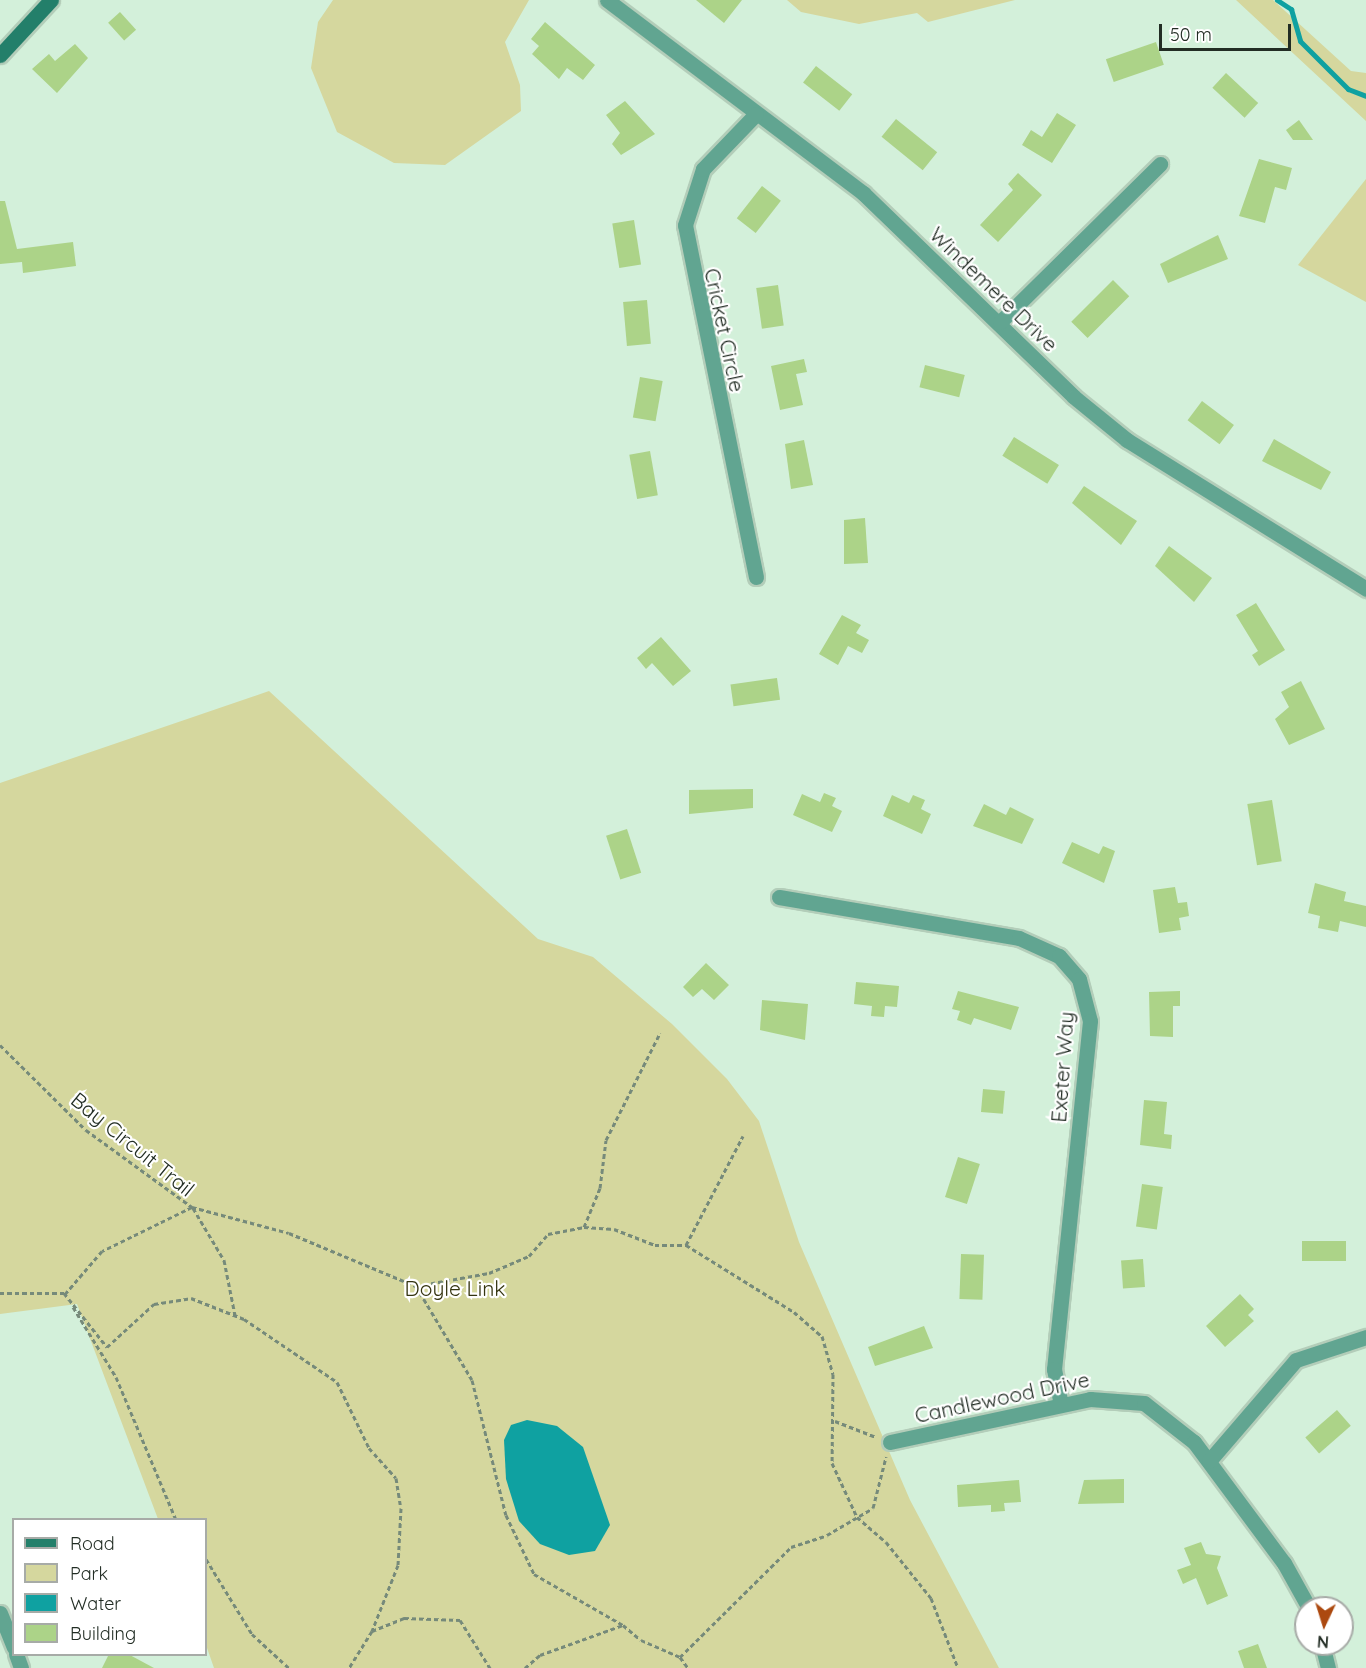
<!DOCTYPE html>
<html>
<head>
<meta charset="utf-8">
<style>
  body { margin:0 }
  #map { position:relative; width:1366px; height:1668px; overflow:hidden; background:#d3f0da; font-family:Quicksand,sans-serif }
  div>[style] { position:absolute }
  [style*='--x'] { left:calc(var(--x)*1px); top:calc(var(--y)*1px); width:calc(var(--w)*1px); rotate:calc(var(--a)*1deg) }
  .green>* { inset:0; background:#d5d79e }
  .water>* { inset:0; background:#0fa1a1 }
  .stream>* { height:5px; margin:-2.5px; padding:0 2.5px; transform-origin:2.5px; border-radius:2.5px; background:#0fa1a1 }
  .building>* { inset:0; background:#acd388; transform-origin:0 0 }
  .path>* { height:3px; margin-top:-1.5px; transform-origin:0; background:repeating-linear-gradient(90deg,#768a7a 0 4.5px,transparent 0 7.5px) }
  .roads { filter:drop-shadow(2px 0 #b3cdb9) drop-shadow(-2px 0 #b3cdb9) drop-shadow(0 2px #b3cdb9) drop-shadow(0 -2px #b3cdb9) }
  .minor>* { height:15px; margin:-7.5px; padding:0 7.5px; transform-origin:7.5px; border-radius:7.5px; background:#61a591 }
  .secondary>* { height:15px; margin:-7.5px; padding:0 7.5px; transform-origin:7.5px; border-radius:7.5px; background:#237f6a }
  span { translate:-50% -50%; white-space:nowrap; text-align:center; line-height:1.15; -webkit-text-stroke:4.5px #fff; paint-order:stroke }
  .street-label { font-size:21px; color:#222d24 }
  .park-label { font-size:21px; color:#34340f }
  .legend { position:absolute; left:12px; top:1518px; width:195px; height:138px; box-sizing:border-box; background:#fff; border:2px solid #a7aba7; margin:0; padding:8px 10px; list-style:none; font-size:18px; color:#222d24 }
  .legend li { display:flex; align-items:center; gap:12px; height:30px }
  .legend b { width:30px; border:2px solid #a7aba7 }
  .north { position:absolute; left:1294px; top:1596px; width:60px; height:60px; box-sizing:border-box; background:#fff; border:2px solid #a7aba7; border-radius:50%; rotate:184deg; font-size:16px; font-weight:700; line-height:24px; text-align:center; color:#222d24 }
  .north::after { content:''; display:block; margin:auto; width:21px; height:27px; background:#ac490f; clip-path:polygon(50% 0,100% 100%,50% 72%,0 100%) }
  .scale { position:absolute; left:1159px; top:24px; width:132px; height:27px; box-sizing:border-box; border:3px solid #222d24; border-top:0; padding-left:8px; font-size:18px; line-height:21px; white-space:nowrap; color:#222d24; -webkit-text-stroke:4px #fff; paint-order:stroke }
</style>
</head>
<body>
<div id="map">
  <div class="green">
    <i style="clip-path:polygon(333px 0,529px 0,505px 42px,520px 85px,521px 111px,445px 165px,394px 163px,337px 132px,311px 68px,318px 22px)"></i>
    <i style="clip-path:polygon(787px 0,1015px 0,928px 22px,917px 13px,859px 24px,801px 12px)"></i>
    <i style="clip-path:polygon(1236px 0,1273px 0,1351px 71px,1366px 73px,1366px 121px)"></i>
    <i style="clip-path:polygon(1366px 179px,1366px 302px,1298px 265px)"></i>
    <i style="clip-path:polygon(269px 691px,538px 939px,593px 957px,672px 1024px,727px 1079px,759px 1121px,799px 1242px,910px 1500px,999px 1668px,214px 1668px,206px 1645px,206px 1520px,158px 1519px,77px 1304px,0 1314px,0 783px)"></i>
  </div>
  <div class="water">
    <i style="clip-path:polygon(527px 1420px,557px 1426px,583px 1447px,610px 1525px,595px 1551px,569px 1555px,540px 1544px,519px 1521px,506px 1479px,504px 1440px,511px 1425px)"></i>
  </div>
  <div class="stream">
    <i style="--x:1277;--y:0;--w:17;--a:33"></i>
    <i style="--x:1291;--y:9;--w:33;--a:74"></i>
    <i style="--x:1300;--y:41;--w:68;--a:45"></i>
    <i style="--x:1348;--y:89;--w:19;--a:21"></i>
  </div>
  <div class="building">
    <i style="clip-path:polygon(696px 0,742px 0,724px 23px)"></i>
    <i style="left:120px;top:12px;width:24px;height:16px;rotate:48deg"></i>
    <i style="clip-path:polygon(545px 22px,595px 65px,583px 80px,567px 68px,559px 79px,532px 54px,539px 46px,531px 39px)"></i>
    <i style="left:1156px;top:42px;width:24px;height:53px;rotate:71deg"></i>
    <i style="clip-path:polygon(75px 44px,88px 58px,57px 93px,32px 69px,49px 54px,55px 61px)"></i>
    <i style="left:816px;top:66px;width:46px;height:21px;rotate:38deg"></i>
    <i style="left:1226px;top:73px;width:44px;height:20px;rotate:43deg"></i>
    <i style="clip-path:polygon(625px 101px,655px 134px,621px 155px,612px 144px,620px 133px,606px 115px)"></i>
    <i style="clip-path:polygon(1057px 113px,1076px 125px,1052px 163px,1022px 145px,1031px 130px,1042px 137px)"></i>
    <i style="left:896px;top:119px;width:53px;height:23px;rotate:39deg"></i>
    <i style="clip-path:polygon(1299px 120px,1313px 140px,1293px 140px,1286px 130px)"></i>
    <i style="clip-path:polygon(1259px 159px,1292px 168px,1286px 190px,1275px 187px,1265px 223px,1239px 216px)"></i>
    <i style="clip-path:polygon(1018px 173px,1042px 195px,998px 242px,980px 225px,1013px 190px,1008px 184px)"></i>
    <i style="left:762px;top:186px;width:24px;height:41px;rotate:38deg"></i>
    <i style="clip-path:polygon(0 201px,5px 201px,17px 249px,73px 242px,76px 266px,23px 273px,22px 262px,0 264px)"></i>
    <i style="left:634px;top:220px;width:45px;height:22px;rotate:81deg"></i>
    <i style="clip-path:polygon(1218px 235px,1228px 259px,1168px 283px,1160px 264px)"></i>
    <i style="left:1113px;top:280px;width:23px;height:59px;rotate:45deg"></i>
    <i style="left:778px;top:285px;width:41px;height:22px;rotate:82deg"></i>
    <i style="left:647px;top:300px;width:44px;height:24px;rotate:85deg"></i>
    <i style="clip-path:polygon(804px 359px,807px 372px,796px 374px,803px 405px,780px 410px,771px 366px)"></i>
    <i style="left:925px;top:365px;width:41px;height:23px;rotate:14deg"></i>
    <i style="left:640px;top:377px;width:23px;height:41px;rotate:10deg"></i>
    <i style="left:1202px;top:401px;width:40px;height:24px;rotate:37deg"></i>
    <i style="left:1014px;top:437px;width:53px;height:22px;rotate:32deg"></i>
    <i style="clip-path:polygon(1274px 439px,1331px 472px,1321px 490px,1262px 461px)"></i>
    <i style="clip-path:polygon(804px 440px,813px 485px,791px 489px,785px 444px)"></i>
    <i style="left:650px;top:451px;width:45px;height:21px;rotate:80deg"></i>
    <i style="clip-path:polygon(1084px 486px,1137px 521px,1121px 545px,1072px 503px)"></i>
    <i style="clip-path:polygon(865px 518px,868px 563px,844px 564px,844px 520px)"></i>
    <i style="clip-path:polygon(1169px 546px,1212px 578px,1194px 602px,1155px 566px)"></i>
    <i style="clip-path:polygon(1256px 603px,1285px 650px,1259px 666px,1252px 655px,1258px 651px,1236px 615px)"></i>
    <i style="clip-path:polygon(842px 615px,861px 625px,856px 633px,869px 640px,862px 653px,848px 646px,838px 665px,819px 654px)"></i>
    <i style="clip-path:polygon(661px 637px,691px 671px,673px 686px,652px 663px,646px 669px,637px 658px)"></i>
    <i style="left:777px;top:678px;width:22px;height:47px;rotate:82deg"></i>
    <i style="clip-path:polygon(1301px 681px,1325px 729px,1289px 745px,1275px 719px,1289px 707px,1281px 692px)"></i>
    <i style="clip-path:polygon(753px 789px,753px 808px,689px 814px,689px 790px)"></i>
    <i style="clip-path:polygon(824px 793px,836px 798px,832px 806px,842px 811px,832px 832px,793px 815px,802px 794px,820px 802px)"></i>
    <i style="clip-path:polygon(892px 795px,909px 803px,913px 795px,925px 800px,921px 809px,931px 814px,922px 834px,883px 816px)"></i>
    <i style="left:1272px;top:800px;width:62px;height:25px;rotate:81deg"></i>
    <i style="clip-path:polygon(984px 804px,1006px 815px,1010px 807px,1034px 819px,1022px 844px,973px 826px)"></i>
    <i style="left:627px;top:829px;width:46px;height:22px;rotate:72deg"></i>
    <i style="clip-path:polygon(1072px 842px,1099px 854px,1103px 846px,1115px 851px,1104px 883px,1062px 863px)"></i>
    <i style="clip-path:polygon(1315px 883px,1346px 892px,1344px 901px,1366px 906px,1366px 927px,1340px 921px,1338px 932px,1318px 928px,1320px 916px,1308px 913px)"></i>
    <i style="clip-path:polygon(1175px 887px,1178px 903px,1187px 902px,1189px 916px,1179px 918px,1181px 930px,1159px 933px,1153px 890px)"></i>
    <i style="clip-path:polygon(706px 963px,729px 985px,714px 1000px,702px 989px,693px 997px,683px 987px)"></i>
    <i style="clip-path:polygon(856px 982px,899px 986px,897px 1007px,885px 1006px,884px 1017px,871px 1016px,872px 1006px,854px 1004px)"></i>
    <i style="clip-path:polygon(958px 991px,1019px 1007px,1011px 1030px,974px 1018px,971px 1025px,957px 1020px,960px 1011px,952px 1009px)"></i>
    <i style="clip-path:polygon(1180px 991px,1180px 1006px,1173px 1006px,1173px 1037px,1150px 1036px,1149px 992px)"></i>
    <i style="clip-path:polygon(762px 1000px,808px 1004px,805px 1040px,760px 1030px)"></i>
    <i style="left:983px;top:1089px;width:22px;height:23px;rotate:5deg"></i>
    <i style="clip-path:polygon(1144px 1100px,1167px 1102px,1164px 1134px,1172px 1135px,1171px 1149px,1140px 1145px)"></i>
    <i style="left:958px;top:1157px;width:23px;height:42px;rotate:18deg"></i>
    <i style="left:1142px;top:1184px;width:21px;height:43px;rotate:8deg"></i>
    <i style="left:1302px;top:1241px;width:44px;height:20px"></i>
    <i style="left:961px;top:1254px;width:23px;height:45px;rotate:2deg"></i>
    <i style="left:1143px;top:1259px;width:28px;height:22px;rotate:86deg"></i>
    <i style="clip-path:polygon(1240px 1294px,1254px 1309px,1248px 1315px,1254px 1321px,1225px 1347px,1206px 1326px)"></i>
    <i style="clip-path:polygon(924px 1326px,933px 1348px,875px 1366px,868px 1347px)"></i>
    <i style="left:1337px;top:1410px;width:21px;height:42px;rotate:49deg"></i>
    <i style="clip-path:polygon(1124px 1479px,1124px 1503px,1078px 1504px,1084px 1480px)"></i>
    <i style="clip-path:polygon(1019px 1480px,1021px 1502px,1004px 1503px,1005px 1511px,991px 1512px,991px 1505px,958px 1507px,957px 1485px)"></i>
    <i style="clip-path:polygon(1201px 1542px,1206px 1554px,1221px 1556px,1217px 1568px,1228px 1596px,1207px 1605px,1196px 1578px,1183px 1584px,1177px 1570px,1191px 1565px,1184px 1548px)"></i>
    <i style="clip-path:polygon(1258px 1644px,1267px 1668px,1244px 1668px,1238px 1651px)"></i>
    <i style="clip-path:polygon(109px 1654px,128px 1654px,154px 1668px,102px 1668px)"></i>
  </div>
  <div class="path">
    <i style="--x:0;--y:1045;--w:121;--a:44.7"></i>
    <i style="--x:86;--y:1130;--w:131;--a:36"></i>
    <i style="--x:192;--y:1207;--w:100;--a:153.9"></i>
    <i style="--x:102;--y:1251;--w:57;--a:130.7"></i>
    <i style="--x:192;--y:1207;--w:100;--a:15"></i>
    <i style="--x:289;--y:1233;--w:138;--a:22.7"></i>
    <i style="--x:416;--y:1286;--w:109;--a:59.2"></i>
    <i style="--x:472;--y:1380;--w:139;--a:75.9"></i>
    <i style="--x:506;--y:1515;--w:65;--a:64.6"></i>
    <i style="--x:534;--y:1574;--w:103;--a:29.8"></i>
    <i style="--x:193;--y:1208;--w:61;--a:59.2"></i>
    <i style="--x:224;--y:1260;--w:56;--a:78.7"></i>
    <i style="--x:584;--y:1227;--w:42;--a:-67.7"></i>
    <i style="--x:600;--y:1188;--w:48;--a:-82.9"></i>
    <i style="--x:606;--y:1140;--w:120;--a:-63.2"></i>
    <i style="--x:686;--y:1245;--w:123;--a:-62.4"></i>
    <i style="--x:416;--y:1286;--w:74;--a:-10.1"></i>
    <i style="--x:489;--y:1273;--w:43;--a:-23"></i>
    <i style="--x:529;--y:1256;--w:29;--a:-49"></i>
    <i style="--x:548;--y:1234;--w:37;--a:-11"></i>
    <i style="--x:584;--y:1227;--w:30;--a:4"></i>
    <i style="--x:614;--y:1229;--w:44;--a:21.3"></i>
    <i style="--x:655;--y:1245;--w:31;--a:0"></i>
    <i style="--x:686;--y:1245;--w:127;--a:31.8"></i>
    <i style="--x:794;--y:1312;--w:37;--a:41"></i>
    <i style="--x:822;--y:1336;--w:40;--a:74"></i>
    <i style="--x:833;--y:1374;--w:89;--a:90.6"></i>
    <i style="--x:832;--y:1463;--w:60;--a:65.2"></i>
    <i style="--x:857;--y:1517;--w:38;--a:41"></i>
    <i style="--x:886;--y:1542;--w:72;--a:51.2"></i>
    <i style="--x:931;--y:1598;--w:75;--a:68.9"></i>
    <i style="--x:0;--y:1293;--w:64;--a:0"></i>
    <i style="--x:64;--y:1293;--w:69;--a:51.5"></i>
    <i style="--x:107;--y:1347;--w:64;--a:-42.5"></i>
    <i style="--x:154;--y:1304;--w:37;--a:-9"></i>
    <i style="--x:191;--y:1298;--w:57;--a:21.6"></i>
    <i style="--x:244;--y:1319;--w:112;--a:34.1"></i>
    <i style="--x:337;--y:1382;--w:73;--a:64.1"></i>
    <i style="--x:369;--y:1448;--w:40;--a:48"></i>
    <i style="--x:396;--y:1478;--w:30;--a:81"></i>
    <i style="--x:401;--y:1508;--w:57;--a:93"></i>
    <i style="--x:398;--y:1565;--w:71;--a:111.5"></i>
    <i style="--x:372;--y:1631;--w:44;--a:121.9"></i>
    <i style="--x:73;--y:1307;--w:82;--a:58.4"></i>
    <i style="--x:116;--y:1377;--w:155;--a:67.2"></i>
    <i style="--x:835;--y:1421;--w:44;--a:21.3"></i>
    <i style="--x:206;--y:1559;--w:88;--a:58.5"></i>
    <i style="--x:252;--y:1634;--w:50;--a:42.6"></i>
    <i style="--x:372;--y:1631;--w:35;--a:-22"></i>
    <i style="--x:404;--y:1618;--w:56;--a:2"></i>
    <i style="--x:460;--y:1620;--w:57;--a:58"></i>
    <i style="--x:680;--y:1657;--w:14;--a:54"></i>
    <i style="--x:525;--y:1668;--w:20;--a:-41"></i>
    <i style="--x:540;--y:1655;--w:88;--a:-19.9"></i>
    <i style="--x:623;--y:1625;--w:23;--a:40"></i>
    <i style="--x:641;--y:1640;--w:43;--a:23.6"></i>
    <i style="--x:680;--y:1657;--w:156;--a:-44.7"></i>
    <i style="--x:791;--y:1547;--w:38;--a:-18"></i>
    <i style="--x:827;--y:1535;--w:53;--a:-30.4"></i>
    <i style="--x:873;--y:1508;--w:53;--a:-75.7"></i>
  </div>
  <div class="roads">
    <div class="minor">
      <i style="--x:607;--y:0;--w:321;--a:37"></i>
      <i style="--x:863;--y:193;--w:293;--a:44"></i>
      <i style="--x:1074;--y:397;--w:68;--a:39.1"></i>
      <i style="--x:1127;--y:440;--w:282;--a:31.9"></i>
      <i style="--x:1000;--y:322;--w:225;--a:-44.6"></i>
      <i style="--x:756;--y:577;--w:359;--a:-101.4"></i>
      <i style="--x:685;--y:225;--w:59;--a:-72.2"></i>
      <i style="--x:703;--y:169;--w:76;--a:-46.1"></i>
      <i style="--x:779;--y:897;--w:243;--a:9.7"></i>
      <i style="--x:1019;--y:938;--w:44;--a:24.2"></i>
      <i style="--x:1059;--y:956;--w:30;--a:49"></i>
      <i style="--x:1079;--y:979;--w:43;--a:75.3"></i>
      <i style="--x:1090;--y:1021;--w:350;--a:95.9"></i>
      <i style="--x:1054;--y:1369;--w:36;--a:79"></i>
      <i style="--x:890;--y:1442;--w:205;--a:-12.1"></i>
      <i style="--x:1090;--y:1399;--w:54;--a:4.2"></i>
      <i style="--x:1144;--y:1403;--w:63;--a:38"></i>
      <i style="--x:1194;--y:1442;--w:151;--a:53.4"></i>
      <i style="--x:1284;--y:1563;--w:51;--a:60.9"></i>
      <i style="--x:1209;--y:1461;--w:133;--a:-49.3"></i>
      <i style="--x:1296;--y:1360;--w:74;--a:-18.2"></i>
      <i style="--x:0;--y:1613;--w:37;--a:68"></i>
      <i style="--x:1322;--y:1644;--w:25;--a:76"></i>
      <i style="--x:16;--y:1654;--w:15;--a:70"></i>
    </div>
    <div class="secondary">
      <i style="--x:0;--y:55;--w:75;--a:-47.2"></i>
    </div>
  </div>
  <div class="street-label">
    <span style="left:994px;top:289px;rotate:44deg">Windemere Drive</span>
    <span style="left:725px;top:330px;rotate:78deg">Cricket Circle</span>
    <span style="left:1062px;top:1067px;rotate:-86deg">Exeter Way</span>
    <span style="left:133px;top:1144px;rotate:39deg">Bay Circuit Trail</span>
    <span style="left:1002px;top:1397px;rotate:-12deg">Candlewood Drive</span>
  </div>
  <div class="park-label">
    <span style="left:455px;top:1288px">Doyle Link</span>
  </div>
  <ul class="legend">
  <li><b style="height:8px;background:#237f6a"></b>Road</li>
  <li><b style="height:16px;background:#d5d79e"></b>Park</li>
  <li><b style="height:16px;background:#0fa1a1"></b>Water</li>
  <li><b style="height:16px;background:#acd388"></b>Building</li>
  </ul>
  <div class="north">N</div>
  <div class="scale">50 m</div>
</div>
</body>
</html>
